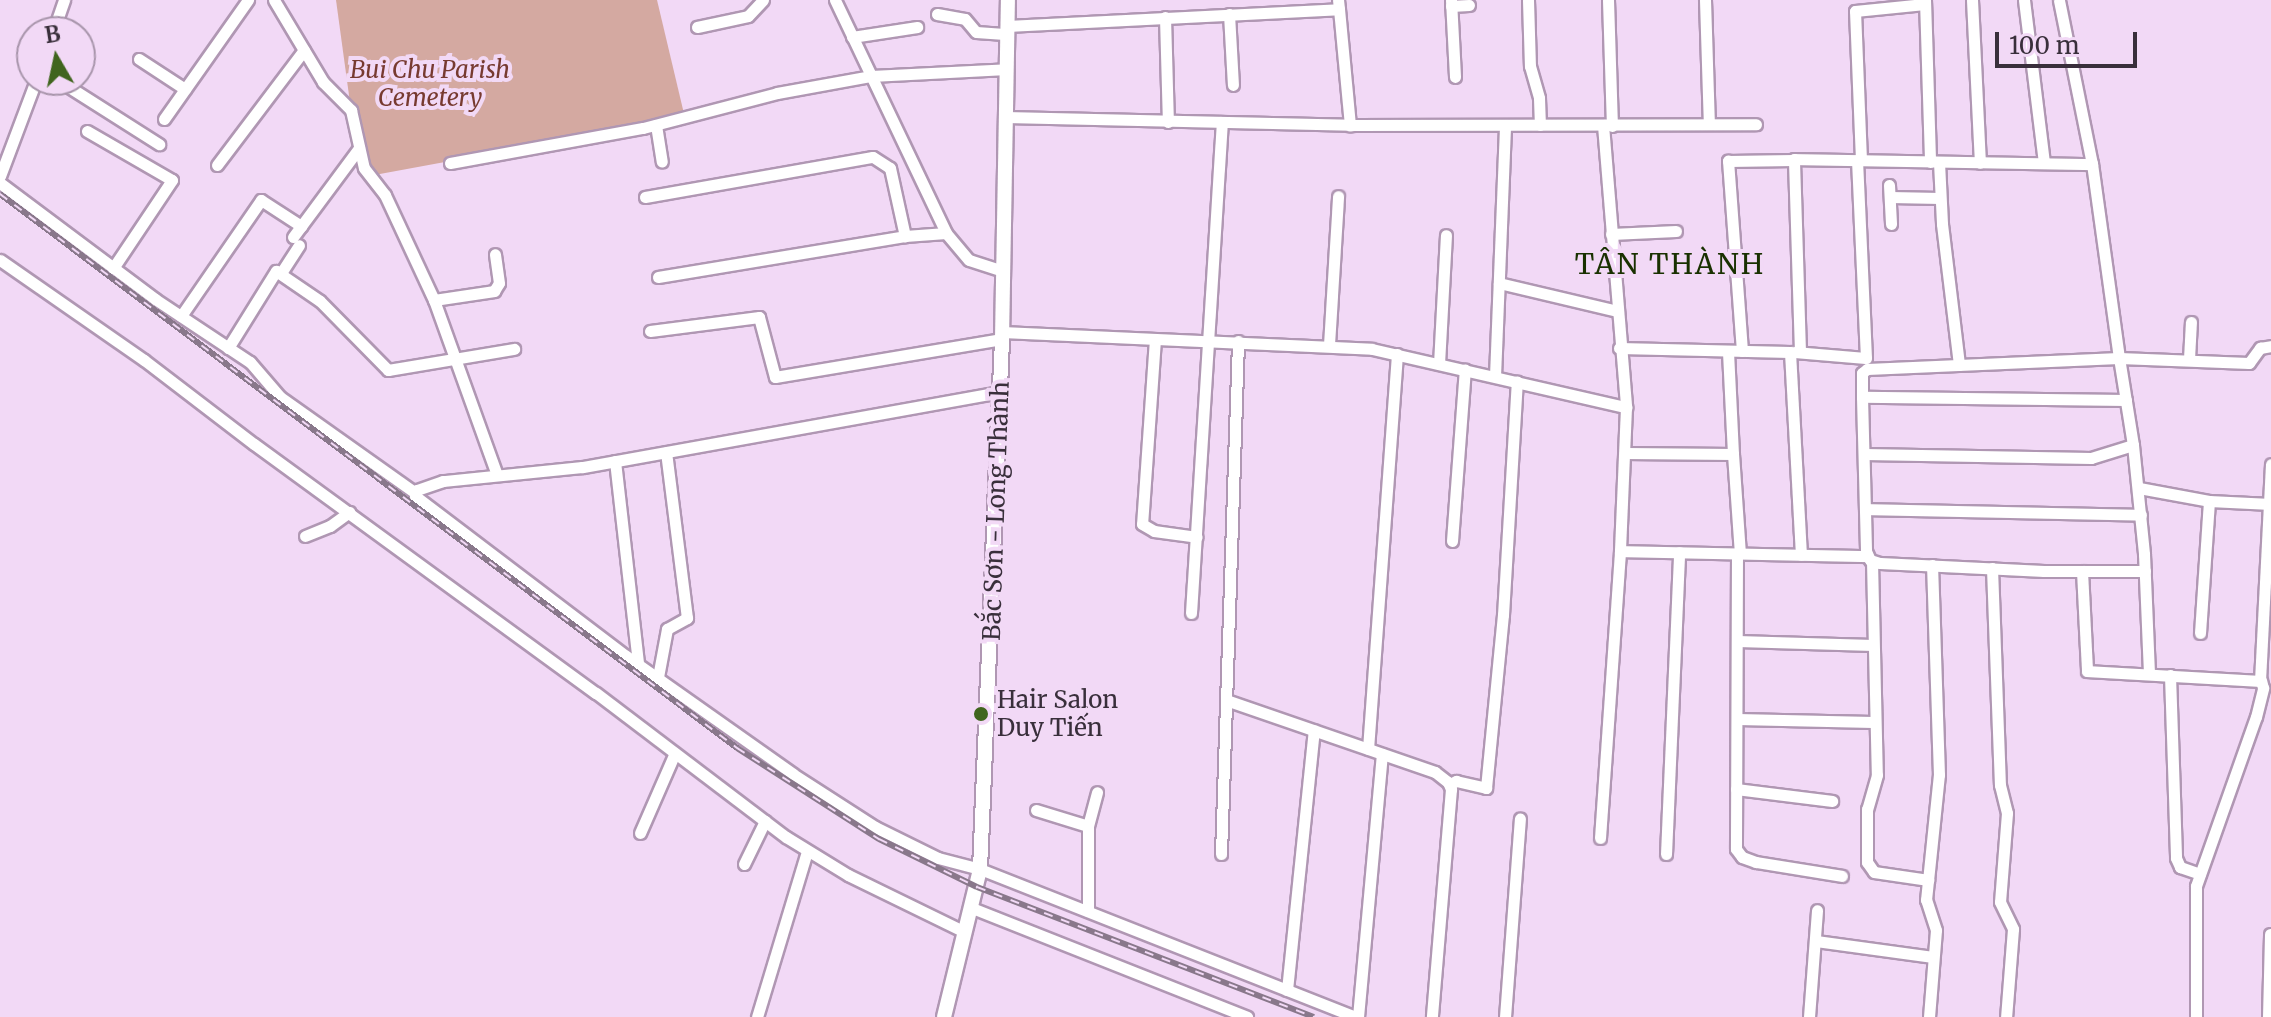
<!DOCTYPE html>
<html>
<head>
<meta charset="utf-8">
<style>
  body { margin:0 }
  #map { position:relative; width:2271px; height:1017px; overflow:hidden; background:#f2d9f6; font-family:Merriweather,serif }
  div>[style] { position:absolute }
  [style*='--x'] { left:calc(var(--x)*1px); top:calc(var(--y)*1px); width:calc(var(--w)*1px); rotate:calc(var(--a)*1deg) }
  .green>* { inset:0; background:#d4a9a1 }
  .roads { filter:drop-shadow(2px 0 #b097b3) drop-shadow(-2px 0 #b097b3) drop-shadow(0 2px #b097b3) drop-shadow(0 -2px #b097b3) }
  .minor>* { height:11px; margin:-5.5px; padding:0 5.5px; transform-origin:5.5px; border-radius:5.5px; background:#fff }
  .major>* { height:14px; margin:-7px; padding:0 7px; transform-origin:7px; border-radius:7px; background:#fff }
  .rail>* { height:6px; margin-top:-3px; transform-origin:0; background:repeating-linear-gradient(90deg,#f2d9f6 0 9px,#89788b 0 18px); box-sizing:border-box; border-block:2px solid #89788b }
  .dots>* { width:22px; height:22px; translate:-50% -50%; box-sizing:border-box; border:4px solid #f2d9f6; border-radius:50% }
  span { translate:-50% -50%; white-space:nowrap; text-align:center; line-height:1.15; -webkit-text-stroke:8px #f2d9f6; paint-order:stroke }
  .park-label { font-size:24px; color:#773a30; font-style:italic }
  .street-label { font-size:24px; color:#392f3b }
  .poi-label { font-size:24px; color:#392f3b }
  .left { translate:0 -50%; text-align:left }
  .quarter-label { font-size:28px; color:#193100; letter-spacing:2px }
  .north { position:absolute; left:16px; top:16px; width:80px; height:80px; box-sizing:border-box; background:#f2d9f6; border:2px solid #a895ab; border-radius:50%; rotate:351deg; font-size:22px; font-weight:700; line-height:32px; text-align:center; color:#392f3b }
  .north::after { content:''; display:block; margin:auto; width:28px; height:36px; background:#40651e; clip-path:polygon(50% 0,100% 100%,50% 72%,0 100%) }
  .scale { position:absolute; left:1995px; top:32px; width:142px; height:36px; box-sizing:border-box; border:4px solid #392f3b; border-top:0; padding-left:10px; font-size:24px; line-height:28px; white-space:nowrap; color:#392f3b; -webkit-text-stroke:6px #f2d9f6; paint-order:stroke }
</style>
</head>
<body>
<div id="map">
  <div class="green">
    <i style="clip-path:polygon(336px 0,657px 0,685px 118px,369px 176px,351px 110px)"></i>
  </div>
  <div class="roads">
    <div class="minor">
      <i style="--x:274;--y:0;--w:96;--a:59.1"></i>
      <i style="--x:323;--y:82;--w:40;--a:45"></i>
      <i style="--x:351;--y:110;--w:59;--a:77.4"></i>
      <i style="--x:364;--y:168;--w:34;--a:52"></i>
      <i style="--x:385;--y:195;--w:116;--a:65"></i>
      <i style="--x:434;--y:300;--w:186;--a:70.2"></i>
      <i style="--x:835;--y:0;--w:258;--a:64.5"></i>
      <i style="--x:946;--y:233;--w:35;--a:50"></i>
      <i style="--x:969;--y:260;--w:35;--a:18"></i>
      <i style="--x:1451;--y:0;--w:77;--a:87"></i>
      <i style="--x:1528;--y:0;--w:66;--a:88.3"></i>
      <i style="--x:1530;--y:66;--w:33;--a:74"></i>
      <i style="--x:1539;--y:98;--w:27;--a:88"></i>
      <i style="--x:1608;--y:0;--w:126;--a:88.2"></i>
      <i style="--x:1705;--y:0;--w:124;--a:88.2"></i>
      <i style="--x:1925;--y:0;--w:162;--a:88.2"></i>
      <i style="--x:1972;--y:0;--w:163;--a:87.2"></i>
      <i style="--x:2024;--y:0;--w:164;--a:83"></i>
      <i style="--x:1451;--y:6;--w:18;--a:-3"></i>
      <i style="--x:1339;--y:9;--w:117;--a:84.6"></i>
      <i style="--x:937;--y:14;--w:28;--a:10"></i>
      <i style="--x:965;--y:19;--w:17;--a:50"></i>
      <i style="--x:976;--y:32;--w:32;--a:4"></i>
      <i style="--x:1229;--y:14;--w:71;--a:86.8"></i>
      <i style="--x:1165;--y:17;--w:105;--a:88.4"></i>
      <i style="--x:1007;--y:26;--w:332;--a:-2.9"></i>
      <i style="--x:1339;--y:9;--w:9;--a:-96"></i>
      <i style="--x:697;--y:27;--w:52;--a:-12.2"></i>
      <i style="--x:748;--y:16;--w:22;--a:-47"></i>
      <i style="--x:53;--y:32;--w:34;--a:-71"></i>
      <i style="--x:852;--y:37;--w:66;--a:-8.7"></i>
      <i style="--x:139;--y:59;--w:55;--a:33.1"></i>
      <i style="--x:58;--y:80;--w:120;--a:32.4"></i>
      <i style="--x:1005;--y:117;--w:345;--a:1.3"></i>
      <i style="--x:1350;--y:125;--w:406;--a:-0.1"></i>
      <i style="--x:164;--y:119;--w:146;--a:-54.8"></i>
      <i style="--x:656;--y:125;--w:37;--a:81"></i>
      <i style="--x:1603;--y:125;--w:283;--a:85.3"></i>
      <i style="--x:87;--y:131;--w:98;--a:30"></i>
      <i style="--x:172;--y:180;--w:106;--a:123.8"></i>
      <i style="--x:1861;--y:160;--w:149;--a:-92.3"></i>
      <i style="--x:1855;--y:11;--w:70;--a:-5.7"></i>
      <i style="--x:1939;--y:162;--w:62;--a:87.2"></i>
      <i style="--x:1942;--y:224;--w:142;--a:83.1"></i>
      <i style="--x:450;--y:163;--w:196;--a:-10.3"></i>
      <i style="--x:643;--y:128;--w:138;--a:-14.6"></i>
      <i style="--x:777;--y:93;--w:96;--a:-10.3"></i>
      <i style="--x:871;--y:76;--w:136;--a:-2.9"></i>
      <i style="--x:217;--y:165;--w:144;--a:-52.9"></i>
      <i style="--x:0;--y:176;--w:103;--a:-69.4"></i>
      <i style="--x:0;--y:183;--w:194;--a:36.8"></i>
      <i style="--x:155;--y:299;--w:114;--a:33.6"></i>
      <i style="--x:250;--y:362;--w:46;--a:49.4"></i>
      <i style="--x:280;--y:397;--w:164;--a:35.3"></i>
      <i style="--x:1889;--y:185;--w:39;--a:87"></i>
      <i style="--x:645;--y:197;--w:231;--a:-10"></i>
      <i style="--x:873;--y:157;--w:20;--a:33"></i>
      <i style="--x:890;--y:168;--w:70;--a:77.6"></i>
      <i style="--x:1890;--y:197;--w:50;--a:1.1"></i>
      <i style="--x:1611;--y:234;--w:65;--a:-2.6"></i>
      <i style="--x:293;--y:237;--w:111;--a:-53.4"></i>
      <i style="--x:0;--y:260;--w:175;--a:34.8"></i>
      <i style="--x:144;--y:360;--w:138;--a:37.4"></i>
      <i style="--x:254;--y:444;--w:423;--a:36.1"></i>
      <i style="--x:596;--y:693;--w:238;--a:37.2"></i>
      <i style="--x:786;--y:837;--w:73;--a:31.5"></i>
      <i style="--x:848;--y:875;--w:130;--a:26"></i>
      <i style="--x:281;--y:273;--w:33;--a:-57"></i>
      <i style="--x:658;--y:277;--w:250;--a:-9.4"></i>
      <i style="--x:905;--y:236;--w:41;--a:-4.2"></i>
      <i style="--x:1499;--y:283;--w:121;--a:13.3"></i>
      <i style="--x:434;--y:300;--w:61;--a:-8.5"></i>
      <i style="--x:494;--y:291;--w:9;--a:-58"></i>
      <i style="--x:499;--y:283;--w:29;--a:-98"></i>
      <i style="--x:181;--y:316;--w:141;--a:-55.4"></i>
      <i style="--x:261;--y:200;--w:48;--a:33"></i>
      <i style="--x:650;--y:331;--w:110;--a:-7.3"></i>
      <i style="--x:759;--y:317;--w:62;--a:75.1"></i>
      <i style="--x:775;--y:377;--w:230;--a:-9.5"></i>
      <i style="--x:1002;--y:332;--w:370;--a:2.6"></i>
      <i style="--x:1372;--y:349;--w:261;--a:12.9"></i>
      <i style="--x:1626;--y:407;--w:144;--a:92.4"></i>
      <i style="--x:1620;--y:551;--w:247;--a:1.2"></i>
      <i style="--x:1155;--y:339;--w:185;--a:94"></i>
      <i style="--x:1142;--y:524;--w:14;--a:30"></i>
      <i style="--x:1154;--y:531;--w:43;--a:7.9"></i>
      <i style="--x:1329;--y:345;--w:149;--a:-86.5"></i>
      <i style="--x:228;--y:348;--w:91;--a:-58.1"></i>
      <i style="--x:276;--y:271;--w:53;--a:34.3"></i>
      <i style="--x:320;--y:301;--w:97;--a:45.4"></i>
      <i style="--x:388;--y:370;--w:128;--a:-9.5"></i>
      <i style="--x:1619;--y:348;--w:171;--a:1.3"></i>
      <i style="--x:1790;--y:352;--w:203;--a:86.9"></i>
      <i style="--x:1742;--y:351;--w:191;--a:-94.2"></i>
      <i style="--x:1728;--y:161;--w:66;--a:-0.9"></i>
      <i style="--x:1794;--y:352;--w:72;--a:4.8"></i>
      <i style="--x:1866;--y:358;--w:198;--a:-92.6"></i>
      <i style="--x:1800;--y:352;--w:193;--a:-91.8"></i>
      <i style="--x:1794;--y:159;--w:298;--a:1"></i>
      <i style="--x:2189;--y:359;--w:37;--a:-87"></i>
      <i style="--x:1439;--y:364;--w:129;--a:-86.9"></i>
      <i style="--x:1495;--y:376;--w:251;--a:-87.7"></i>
      <i style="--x:1000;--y:392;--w:425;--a:169.8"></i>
      <i style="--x:582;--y:467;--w:140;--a:174.2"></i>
      <i style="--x:443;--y:481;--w:28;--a:161"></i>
      <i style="--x:417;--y:490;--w:6;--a:108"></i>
      <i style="--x:415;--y:496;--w:265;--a:37.2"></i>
      <i style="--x:626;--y:656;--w:204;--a:35.2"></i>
      <i style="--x:793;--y:774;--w:98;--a:32.9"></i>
      <i style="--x:875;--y:827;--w:70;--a:26.2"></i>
      <i style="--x:938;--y:858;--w:43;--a:14.7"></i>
      <i style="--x:980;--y:869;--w:404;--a:21.5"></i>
      <i style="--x:1862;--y:397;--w:24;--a:-90"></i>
      <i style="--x:1862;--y:373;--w:6;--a:-39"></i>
      <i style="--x:1867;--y:369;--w:252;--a:-2.5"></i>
      <i style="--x:2119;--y:358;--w:196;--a:-97.9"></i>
      <i style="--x:2092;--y:164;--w:167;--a:-101.4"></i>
      <i style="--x:2126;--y:400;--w:264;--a:-179.3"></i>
      <i style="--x:1862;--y:397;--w:154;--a:88.5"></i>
      <i style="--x:1866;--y:551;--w:10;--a:66"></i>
      <i style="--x:1870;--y:560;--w:10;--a:17"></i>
      <i style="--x:1880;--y:563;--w:164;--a:2.8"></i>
      <i style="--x:2044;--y:571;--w:101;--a:0"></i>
      <i style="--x:2133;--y:445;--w:110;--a:84.2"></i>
      <i style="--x:2144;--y:554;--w:120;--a:87.6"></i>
      <i style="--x:1625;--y:453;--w:108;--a:0.5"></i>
      <i style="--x:1733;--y:454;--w:103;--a:-92.8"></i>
      <i style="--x:1733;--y:454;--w:99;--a:86"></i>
      <i style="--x:1864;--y:454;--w:227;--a:1"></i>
      <i style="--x:2091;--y:458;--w:44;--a:-17.2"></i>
      <i style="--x:2133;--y:445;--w:88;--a:-99.1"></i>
      <i style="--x:2119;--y:358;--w:130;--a:2.2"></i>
      <i style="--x:2249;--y:363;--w:19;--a:-54"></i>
      <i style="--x:2260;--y:348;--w:11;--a:-10"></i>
      <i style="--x:615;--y:461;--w:204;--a:83.5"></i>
      <i style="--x:2139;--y:488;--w:71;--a:10.5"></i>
      <i style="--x:2209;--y:501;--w:62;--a:2.8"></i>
      <i style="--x:1866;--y:509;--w:275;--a:1.2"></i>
      <i style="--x:305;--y:536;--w:27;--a:-22"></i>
      <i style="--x:330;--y:526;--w:24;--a:-36"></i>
      <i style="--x:1452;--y:541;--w:172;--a:-85.7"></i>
      <i style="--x:1737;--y:553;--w:296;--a:90.2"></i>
      <i style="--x:1736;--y:849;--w:10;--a:53"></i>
      <i style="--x:1742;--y:857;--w:15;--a:20"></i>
      <i style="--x:1756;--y:862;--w:87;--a:9.2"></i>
      <i style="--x:1872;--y:561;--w:214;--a:88.7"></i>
      <i style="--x:1877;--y:775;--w:35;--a:106"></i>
      <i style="--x:1867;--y:809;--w:53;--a:90"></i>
      <i style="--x:1867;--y:862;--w:12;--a:55"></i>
      <i style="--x:1874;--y:872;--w:55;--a:8.4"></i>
      <i style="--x:1992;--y:568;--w:217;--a:87.9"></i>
      <i style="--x:2000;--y:785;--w:29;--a:76"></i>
      <i style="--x:2007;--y:813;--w:89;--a:94.5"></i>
      <i style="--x:2000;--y:902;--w:30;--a:64"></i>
      <i style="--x:2013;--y:929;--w:88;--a:94.5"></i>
      <i style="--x:2082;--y:571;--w:100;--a:87.1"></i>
      <i style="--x:2087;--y:671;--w:173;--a:3.3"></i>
      <i style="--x:2260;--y:681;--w:217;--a:-87.1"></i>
      <i style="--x:1191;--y:613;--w:492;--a:-86.4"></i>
      <i style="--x:2200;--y:633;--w:132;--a:-86.1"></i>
      <i style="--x:1737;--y:641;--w:136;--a:1.7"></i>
      <i style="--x:2170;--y:675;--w:183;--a:88.1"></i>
      <i style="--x:2176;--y:858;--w:10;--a:66"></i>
      <i style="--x:2180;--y:867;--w:21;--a:19"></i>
      <i style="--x:658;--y:677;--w:49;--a:-79.4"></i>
      <i style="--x:667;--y:629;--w:23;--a:-29"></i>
      <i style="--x:687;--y:618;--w:167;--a:-97.2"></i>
      <i style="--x:1226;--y:700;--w:221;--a:19"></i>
      <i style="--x:1435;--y:772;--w:16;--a:38"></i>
      <i style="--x:1448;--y:782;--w:8;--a:67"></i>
      <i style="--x:1451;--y:789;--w:229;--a:94.8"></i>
      <i style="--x:1737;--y:719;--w:136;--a:1.3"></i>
      <i style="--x:1368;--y:749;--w:396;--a:-85.8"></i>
      <i style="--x:1450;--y:784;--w:7;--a:-27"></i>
      <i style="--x:1456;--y:781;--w:31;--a:13"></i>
      <i style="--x:1486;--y:788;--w:174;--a:-84.4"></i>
      <i style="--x:1503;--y:615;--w:234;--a:-86.6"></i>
      <i style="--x:1736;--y:789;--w:97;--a:7.1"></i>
      <i style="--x:1036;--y:810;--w:54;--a:17.1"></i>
      <i style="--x:640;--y:833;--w:87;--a:-66.4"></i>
      <i style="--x:1600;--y:838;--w:288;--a:-86"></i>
      <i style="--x:1221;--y:854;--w:513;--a:-88.1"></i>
      <i style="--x:1666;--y:854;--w:302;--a:-87.5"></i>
      <i style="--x:744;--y:864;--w:48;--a:-64"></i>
      <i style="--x:972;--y:908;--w:296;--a:21.6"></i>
      <i style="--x:1088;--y:911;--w:85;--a:-90"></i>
      <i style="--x:1088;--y:826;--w:35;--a:-75"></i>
      <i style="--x:1816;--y:941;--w:118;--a:7.8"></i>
      <i style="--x:1287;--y:990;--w:261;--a:-84.1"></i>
      <i style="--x:757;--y:1017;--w:173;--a:-73.2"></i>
      <i style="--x:1358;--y:1017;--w:264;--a:-84.8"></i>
      <i style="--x:1505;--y:1017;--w:199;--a:-85.7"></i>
      <i style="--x:1809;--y:1017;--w:107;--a:-85.7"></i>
      <i style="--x:1929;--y:1017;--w:87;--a:-85.4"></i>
      <i style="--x:1936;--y:930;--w:32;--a:-108"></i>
      <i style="--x:1926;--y:900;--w:126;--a:-84.1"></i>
      <i style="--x:1939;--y:775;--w:210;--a:-91.9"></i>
      <i style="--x:2196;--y:1017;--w:131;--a:-90"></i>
      <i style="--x:2196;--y:886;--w:179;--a:-70.5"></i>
      <i style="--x:2256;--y:717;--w:30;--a:-76"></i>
      <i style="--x:2263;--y:688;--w:8;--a:-104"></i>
      <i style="--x:2268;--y:1017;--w:83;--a:-88.6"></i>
    </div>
    <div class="major">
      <i style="--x:944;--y:1017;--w:152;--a:-76.3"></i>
      <i style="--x:980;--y:869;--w:530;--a:-87.62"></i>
      <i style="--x:1002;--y:339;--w:339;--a:-89"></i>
    </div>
  </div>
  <div class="rail">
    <i style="--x:0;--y:194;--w:922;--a:36.93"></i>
    <i style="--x:737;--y:748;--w:169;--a:32.7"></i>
    <i style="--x:879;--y:839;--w:109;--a:26.1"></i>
    <i style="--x:977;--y:887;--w:361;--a:21.1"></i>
  </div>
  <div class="dots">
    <i style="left:981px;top:714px;background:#40651e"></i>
  </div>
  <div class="park-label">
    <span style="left:430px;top:84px">Bui Chu Parish<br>Cemetery</span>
  </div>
  <div class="street-label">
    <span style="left:996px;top:511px;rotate:-88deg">Bắc Sơn - Long Thành</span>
  </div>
  <div class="poi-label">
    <span class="left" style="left:997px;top:714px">Hair Salon<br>Duy Tiến</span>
  </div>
  <div class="quarter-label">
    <span style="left:1670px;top:264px">TÂN THÀNH</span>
  </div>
  <div class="north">B</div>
  <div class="scale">100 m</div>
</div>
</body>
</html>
